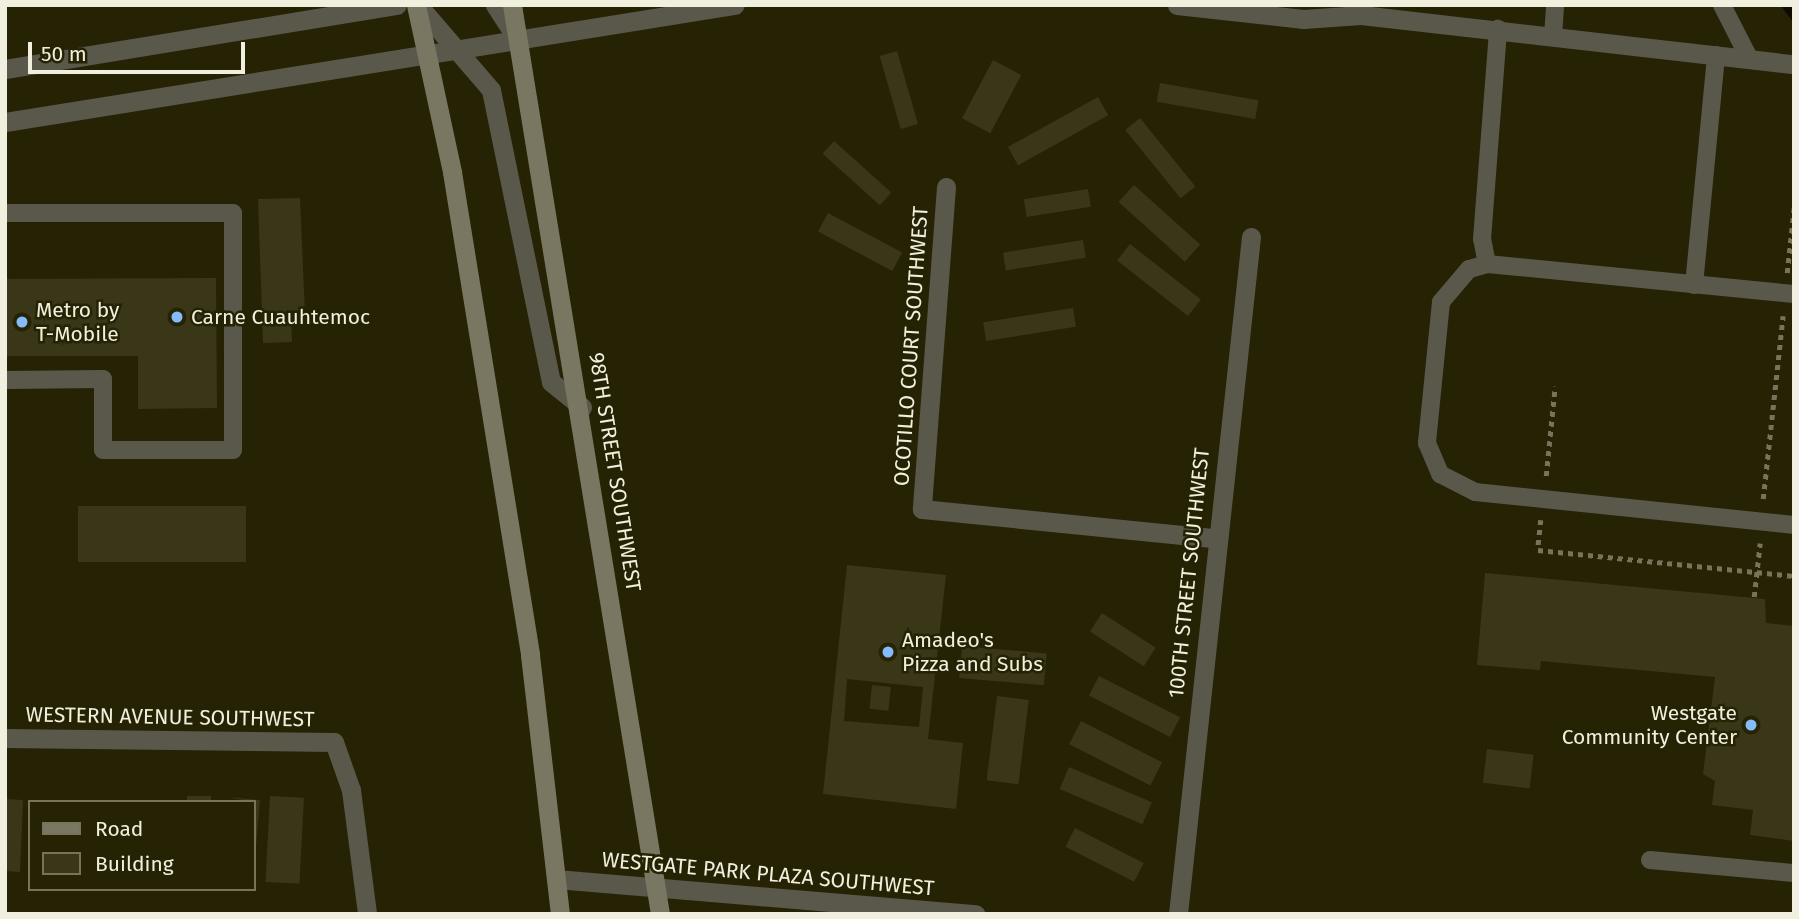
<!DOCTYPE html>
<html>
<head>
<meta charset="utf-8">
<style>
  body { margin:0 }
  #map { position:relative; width:1799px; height:919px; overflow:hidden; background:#262204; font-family:"Fira Sans",sans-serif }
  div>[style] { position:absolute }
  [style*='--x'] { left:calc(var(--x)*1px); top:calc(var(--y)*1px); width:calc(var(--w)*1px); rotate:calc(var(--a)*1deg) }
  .stream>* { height:9px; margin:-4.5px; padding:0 4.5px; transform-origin:4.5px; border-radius:4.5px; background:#0e0b00 }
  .building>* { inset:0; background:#3a3718; transform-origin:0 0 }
  .path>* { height:4.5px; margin-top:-2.25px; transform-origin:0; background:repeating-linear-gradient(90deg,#77745b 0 5px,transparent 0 10px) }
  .service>* { height:18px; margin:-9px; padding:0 9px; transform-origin:9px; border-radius:9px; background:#59584b }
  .minor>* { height:19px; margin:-9.5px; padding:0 9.5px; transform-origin:9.5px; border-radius:9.5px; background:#59584b }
  .tertiary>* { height:19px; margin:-9.5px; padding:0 9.5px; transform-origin:9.5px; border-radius:9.5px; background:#59584b }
  .secondary>* { height:19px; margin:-9.5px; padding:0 9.5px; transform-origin:9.5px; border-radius:9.5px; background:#797761 }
  .dots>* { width:19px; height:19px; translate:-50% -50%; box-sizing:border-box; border:4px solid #262204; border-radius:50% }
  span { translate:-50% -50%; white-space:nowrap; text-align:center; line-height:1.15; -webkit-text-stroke:5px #262204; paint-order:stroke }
  .poi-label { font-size:21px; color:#f1f0de }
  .left { translate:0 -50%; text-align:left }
  .right { translate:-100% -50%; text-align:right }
  .street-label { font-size:21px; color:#f1f0de }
  .frame { position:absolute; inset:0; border:7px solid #f1f0de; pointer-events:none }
  .legend { position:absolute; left:28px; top:800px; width:228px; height:91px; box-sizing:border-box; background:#262204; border:2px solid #77745b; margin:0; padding:9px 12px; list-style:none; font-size:21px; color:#f1f0de }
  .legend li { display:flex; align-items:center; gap:14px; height:35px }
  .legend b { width:35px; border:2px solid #77745b }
  .scale { position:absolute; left:28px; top:42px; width:217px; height:32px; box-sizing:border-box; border:4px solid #f1f0de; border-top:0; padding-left:9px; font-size:21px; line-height:24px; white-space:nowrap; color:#f1f0de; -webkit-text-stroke:5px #262204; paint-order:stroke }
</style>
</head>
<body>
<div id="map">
  <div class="stream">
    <i style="--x:1786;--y:5;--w:14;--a:54"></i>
  </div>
  <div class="building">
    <i style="left:897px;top:51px;width:76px;height:18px;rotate:74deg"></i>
    <i style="left:993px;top:60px;width:32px;height:66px;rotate:28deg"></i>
    <i style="left:1160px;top:83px;width:100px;height:19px;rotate:10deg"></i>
    <i style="left:1098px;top:97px;width:21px;height:103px;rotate:61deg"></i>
    <i style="left:1140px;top:118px;width:88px;height:19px;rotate:51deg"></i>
    <i style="left:834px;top:141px;width:77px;height:17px;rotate:42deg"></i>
    <i style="left:1134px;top:185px;width:89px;height:23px;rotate:42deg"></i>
    <i style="left:1088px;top:189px;width:18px;height:65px;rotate:81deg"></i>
    <i style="clip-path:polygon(300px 198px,305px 314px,291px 314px,292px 342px,263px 343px,258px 199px)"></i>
    <i style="left:828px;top:213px;width:84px;height:21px;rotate:28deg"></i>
    <i style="left:1083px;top:240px;width:18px;height:81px;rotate:81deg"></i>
    <i style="left:1130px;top:244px;width:90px;height:21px;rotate:38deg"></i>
    <i style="clip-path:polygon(216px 278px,217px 408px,138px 409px,138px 356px,5px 356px,5px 279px)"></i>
    <i style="left:1073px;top:308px;width:19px;height:91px;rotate:81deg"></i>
    <i style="left:78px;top:506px;width:168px;height:56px"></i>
    <i style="clip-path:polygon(evenodd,847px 565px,946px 575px,928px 739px,963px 743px,956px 809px,823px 794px,847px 565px,847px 679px,923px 687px,919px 727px,844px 721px,847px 679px)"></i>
    <i style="clip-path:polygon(1485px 573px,1765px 599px,1766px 623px,1794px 626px,1794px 841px,1750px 835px,1753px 810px,1712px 805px,1715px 781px,1703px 774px,1715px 677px,1541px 661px,1540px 670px,1477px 665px)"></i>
    <i style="left:1102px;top:613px;width:64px;height:22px;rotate:33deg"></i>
    <i style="left:962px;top:646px;width:85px;height:32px;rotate:5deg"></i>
    <i style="left:1099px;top:676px;width:91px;height:22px;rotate:27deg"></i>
    <i style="left:872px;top:685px;width:19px;height:24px;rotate:6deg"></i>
    <i style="left:997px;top:696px;width:32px;height:85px;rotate:7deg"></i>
    <i style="left:1081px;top:721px;width:91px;height:26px;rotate:27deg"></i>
    <i style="left:1487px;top:749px;width:47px;height:34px;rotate:7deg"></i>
    <i style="left:1069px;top:767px;width:90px;height:24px;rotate:23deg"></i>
    <i style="left:187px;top:796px;width:24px;height:6px"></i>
    <i style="left:270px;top:796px;width:34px;height:86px;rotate:3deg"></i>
    <i style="clip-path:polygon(227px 797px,260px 800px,256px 847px,254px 802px)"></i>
    <i style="clip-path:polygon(5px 799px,23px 800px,20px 872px,5px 871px)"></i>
    <i style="left:1075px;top:828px;width:77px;height:21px;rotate:27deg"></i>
  </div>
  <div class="path">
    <i style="--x:1787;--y:273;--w:66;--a:-83.9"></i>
    <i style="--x:1546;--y:476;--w:90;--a:-84.3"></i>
    <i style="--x:1763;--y:499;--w:184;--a:-83.8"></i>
    <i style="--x:1541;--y:520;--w:30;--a:96"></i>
    <i style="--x:1538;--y:550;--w:257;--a:5.8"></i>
    <i style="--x:1754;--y:597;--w:54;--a:-83.7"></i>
  </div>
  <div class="service">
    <i style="--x:1722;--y:5;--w:59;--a:63"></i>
    <i style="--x:1553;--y:36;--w:31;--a:-86"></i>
    <i style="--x:5;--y:213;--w:228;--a:0"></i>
    <i style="--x:233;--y:213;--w:237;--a:90"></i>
    <i style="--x:233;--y:450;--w:130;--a:180"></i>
    <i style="--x:103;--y:450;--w:71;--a:-90"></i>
    <i style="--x:103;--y:379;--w:98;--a:179.4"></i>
    <i style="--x:1487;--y:264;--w:25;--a:-101"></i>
    <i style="--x:1482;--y:239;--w:211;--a:-85.6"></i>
    <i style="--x:1694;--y:285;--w:231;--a:-84.5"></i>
    <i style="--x:1794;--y:294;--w:308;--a:-174.4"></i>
    <i style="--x:1487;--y:264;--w:19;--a:164"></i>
    <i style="--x:1469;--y:269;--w:43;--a:130.3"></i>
    <i style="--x:1441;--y:302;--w:142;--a:95.7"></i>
    <i style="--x:1427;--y:443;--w:34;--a:67"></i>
    <i style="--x:1440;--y:474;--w:39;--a:27"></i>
    <i style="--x:1475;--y:492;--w:321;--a:5.9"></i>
    <i style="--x:1650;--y:860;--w:145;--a:5.2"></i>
  </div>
  <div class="minor">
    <i style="--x:946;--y:187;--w:323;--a:94.3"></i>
    <i style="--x:922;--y:509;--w:294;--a:5.7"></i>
    <i style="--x:5;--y:738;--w:329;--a:0.7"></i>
    <i style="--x:334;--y:742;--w:51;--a:70.5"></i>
    <i style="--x:351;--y:790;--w:125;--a:82.6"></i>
    <i style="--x:556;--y:879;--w:421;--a:4.8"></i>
    <i style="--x:1178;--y:914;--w:681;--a:-83.85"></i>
  </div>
  <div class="tertiary">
    <i style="--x:418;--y:5;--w:112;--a:49.3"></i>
    <i style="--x:491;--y:90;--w:298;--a:78.4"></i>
    <i style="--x:551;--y:382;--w:40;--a:39"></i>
    <i style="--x:495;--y:5;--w:40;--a:57.1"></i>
    <i style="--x:1177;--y:5;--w:127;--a:6.3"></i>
    <i style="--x:1303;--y:19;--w:58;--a:-3.9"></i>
    <i style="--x:1361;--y:15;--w:436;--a:6.5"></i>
    <i style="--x:5;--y:69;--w:397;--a:-9.3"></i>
    <i style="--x:5;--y:122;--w:739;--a:-9.11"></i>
  </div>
  <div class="secondary">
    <i style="--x:416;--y:5;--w:171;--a:77.8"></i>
    <i style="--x:452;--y:172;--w:489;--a:80.8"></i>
    <i style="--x:530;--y:655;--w:261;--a:83.4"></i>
    <i style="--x:512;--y:5;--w:921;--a:80.75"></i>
  </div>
  <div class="dots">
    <i style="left:177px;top:317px;background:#85bbfb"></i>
    <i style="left:22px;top:322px;background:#85bbfb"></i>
    <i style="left:888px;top:652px;background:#85bbfb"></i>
    <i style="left:1751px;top:725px;background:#85bbfb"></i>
  </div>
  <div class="poi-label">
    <span class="left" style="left:36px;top:322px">Metro by<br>T-Mobile</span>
    <span class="left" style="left:191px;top:317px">Carne Cuauhtemoc</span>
    <span class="left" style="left:902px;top:652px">Amadeo's<br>Pizza and Subs</span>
    <span class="right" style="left:1737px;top:725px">Westgate<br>Community Center</span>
  </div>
  <div class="street-label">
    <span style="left:911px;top:346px;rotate:-86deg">OCOTILLO COURT SOUTHWEST</span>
    <span style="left:615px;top:472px;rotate:81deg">98TH STREET SOUTHWEST</span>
    <span style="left:1189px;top:573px;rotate:-84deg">100TH STREET SOUTHWEST</span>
    <span style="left:170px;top:717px;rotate:1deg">WESTERN AVENUE SOUTHWEST</span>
    <span style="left:768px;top:874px;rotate:5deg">WESTGATE PARK PLAZA SOUTHWEST</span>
  </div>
  <div class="frame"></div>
  <ul class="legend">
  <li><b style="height:9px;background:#797761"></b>Road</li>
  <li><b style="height:19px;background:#3a3718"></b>Building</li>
  </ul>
  <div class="scale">50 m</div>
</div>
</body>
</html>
